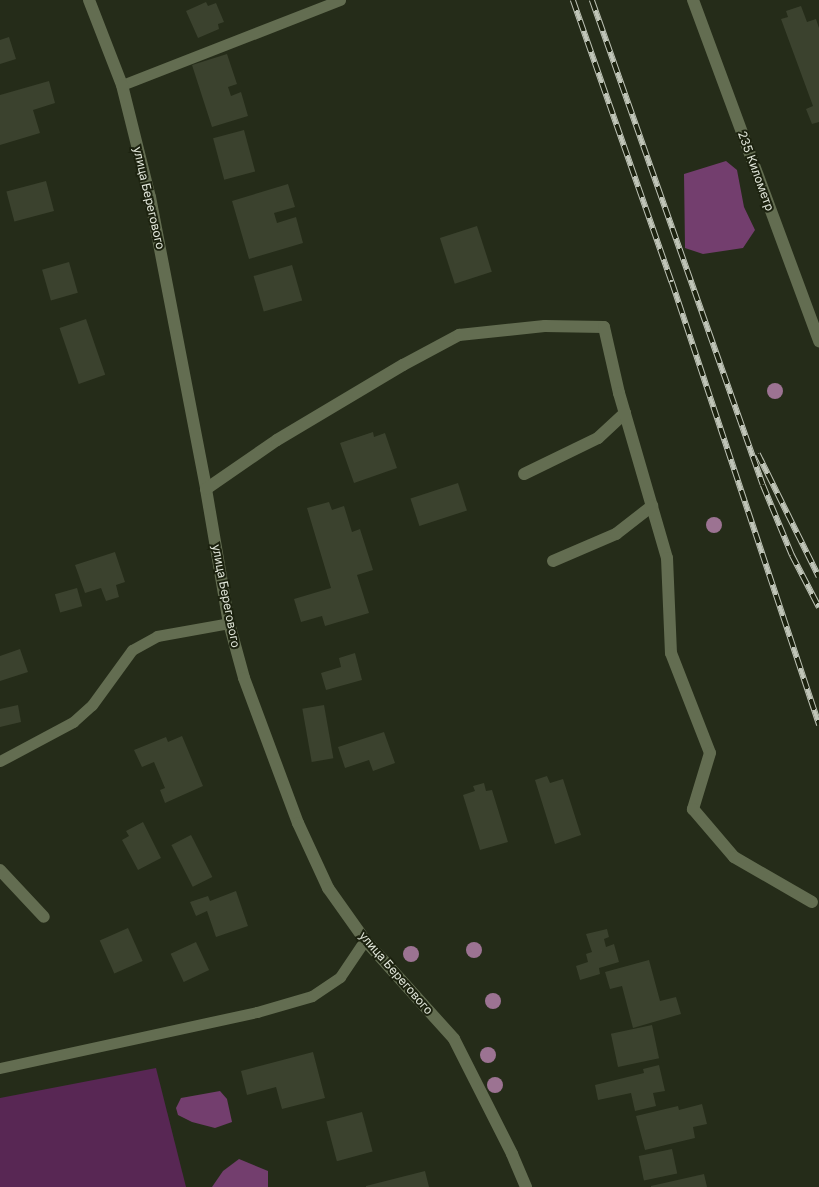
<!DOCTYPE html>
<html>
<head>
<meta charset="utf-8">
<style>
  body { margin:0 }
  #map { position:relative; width:819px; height:1187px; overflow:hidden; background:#252c19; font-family:Inter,sans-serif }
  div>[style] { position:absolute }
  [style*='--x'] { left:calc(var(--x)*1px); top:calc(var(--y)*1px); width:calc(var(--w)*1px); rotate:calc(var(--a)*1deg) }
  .green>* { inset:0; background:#582754 }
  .forest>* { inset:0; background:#733e6e }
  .building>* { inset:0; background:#3b422e; transform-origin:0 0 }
  .service>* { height:11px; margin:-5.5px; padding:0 5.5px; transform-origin:5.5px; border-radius:5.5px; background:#636d51 }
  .minor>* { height:12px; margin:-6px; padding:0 6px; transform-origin:6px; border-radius:6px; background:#636d51 }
  .rail>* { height:5.5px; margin-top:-2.75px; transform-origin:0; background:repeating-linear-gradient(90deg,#1c220f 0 11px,#c0c5b8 0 22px); box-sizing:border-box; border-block:1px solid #c0c5b8 }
  .trees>* { width:16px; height:16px; margin:-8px; border-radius:50%; background:#9c7392 }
  span { translate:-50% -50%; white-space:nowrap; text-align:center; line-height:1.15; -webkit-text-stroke:4px #1c220f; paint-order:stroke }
  .street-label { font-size:12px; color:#e2e7db }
</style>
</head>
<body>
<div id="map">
  <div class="green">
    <i style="clip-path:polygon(156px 1068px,186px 1187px,0 1187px,0 1098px)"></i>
  </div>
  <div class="forest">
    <i style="clip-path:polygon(726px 161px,737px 170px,744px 207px,755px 230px,743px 248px,703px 254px,685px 248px,684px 174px)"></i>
    <i style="clip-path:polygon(220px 1091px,227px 1099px,232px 1122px,215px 1128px,192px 1122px,178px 1115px,176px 1108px,181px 1098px)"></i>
    <i style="clip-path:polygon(239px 1159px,268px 1171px,268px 1187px,212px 1187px,223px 1171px)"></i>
  </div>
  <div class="building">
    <i style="clip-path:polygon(206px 2px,208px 6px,216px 3px,224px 22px,218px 24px,219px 29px,198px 38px,186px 11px)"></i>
    <i style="clip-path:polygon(801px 6px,807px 22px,816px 19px,819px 28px,819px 122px,812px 124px,806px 109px,813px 106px,781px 19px,788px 17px,786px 11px)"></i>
    <i style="clip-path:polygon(9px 37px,16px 59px,0 64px,0 40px)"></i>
    <i style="clip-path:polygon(227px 54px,237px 84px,228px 87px,231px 96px,241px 92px,248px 116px,212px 127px,192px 65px)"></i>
    <i style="clip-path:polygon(49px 81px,55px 103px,33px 110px,40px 133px,0 145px,0 95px)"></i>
    <i style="left:244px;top:130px;width:43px;height:32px;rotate:75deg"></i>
    <i style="left:46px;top:181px;width:31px;height:41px;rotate:75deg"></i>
    <i style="clip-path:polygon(288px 184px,295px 207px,274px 213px,277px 223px,296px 217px,303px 243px,249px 259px,232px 201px)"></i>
    <i style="left:477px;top:226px;width:48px;height:39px;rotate:72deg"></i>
    <i style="left:69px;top:262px;width:32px;height:28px;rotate:74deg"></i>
    <i style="left:292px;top:265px;width:37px;height:40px;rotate:74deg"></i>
    <i style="left:86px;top:319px;width:59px;height:28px;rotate:71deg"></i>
    <i style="clip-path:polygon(373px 432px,374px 437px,385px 433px,397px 468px,354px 483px,340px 443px)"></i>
    <i style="left:458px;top:483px;width:29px;height:50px;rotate:72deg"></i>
    <i style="clip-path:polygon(329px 502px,332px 510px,344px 506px,352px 532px,360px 529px,373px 570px,357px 575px,369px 613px,325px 626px,322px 616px,301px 622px,294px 599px,331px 588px,307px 508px)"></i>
    <i style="clip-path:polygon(115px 552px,125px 582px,116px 585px,119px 597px,106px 601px,101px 588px,85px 593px,75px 565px)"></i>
    <i style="left:77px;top:588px;width:19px;height:23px;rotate:74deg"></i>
    <i style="clip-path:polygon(20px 649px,28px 672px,0 681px,0 656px)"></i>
    <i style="clip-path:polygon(355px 653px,362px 680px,326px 690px,321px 673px,341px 667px,339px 658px)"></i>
    <i style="clip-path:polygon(18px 705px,21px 722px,0 727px,0 709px)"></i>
    <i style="left:324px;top:705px;width:54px;height:22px;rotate:80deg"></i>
    <i style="clip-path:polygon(384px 732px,395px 763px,373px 771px,369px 760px,345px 768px,338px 747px)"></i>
    <i style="clip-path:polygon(182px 736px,203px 786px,165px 803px,160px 790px,165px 788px,154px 762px,142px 767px,134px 750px,166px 737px,168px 742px)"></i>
    <i style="clip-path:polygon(547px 776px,550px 783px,563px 779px,581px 835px,555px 844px,535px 780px)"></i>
    <i style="clip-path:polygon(484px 783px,486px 791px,492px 790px,508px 842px,480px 850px,463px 795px,475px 791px,473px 786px)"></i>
    <i style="clip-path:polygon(143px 822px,161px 858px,138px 870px,122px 840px,129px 836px,126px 831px)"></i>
    <i style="left:191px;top:835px;width:47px;height:22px;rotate:63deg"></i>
    <i style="clip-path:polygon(236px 891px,248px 926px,216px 937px,207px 911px,196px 916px,190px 902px,208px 896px,210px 901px)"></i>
    <i style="left:128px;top:928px;width:36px;height:31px;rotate:66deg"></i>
    <i style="clip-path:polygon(607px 929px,609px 937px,604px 939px,606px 947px,614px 944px,619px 962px,599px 968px,600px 974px,580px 980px,576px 966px,588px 962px,586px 954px,592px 952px,586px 934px)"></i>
    <i style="left:196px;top:942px;width:31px;height:28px;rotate:65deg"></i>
    <i style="clip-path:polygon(649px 960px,660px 1001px,676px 997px,681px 1014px,633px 1028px,622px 986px,610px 989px,605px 972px)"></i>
    <i style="left:652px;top:1025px;width:34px;height:42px;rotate:78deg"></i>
    <i style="clip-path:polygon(313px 1052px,325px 1098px,282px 1109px,276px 1087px,247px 1095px,241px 1071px)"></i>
    <i style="clip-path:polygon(659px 1065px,665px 1091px,653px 1093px,656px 1106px,635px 1111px,631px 1093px,598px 1100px,595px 1085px,644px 1073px,643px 1069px)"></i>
    <i style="clip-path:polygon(702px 1104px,707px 1124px,693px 1127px,695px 1138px,645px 1150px,636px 1116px,678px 1106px,679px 1110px)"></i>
    <i style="left:362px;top:1112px;width:41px;height:37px;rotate:75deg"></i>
    <i style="left:672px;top:1149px;width:25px;height:34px;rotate:78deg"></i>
    <i style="clip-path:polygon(425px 1171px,429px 1187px,366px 1187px,366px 1186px)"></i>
    <i style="clip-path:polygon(704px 1174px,707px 1187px,651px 1187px,651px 1186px)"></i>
  </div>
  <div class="service">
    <i style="--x:122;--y:85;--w:234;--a:-21.3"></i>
    <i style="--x:0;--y:761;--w:83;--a:-28.1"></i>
    <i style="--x:73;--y:722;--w:25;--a:-42"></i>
    <i style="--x:92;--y:705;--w:68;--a:-54"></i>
    <i style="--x:132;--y:650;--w:29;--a:-29"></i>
    <i style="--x:157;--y:636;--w:73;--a:-10.2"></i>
    <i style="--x:0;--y:1068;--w:263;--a:-12.3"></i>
    <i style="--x:257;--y:1012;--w:57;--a:-16.2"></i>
    <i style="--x:312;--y:996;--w:34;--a:-34"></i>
    <i style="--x:340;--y:977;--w:45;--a:-56"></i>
  </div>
  <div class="minor">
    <i style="--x:89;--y:0;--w:91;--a:68.8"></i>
    <i style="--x:122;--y:85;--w:115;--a:76"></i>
    <i style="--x:150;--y:197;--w:297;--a:79.1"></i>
    <i style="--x:206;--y:489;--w:136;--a:80.3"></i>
    <i style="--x:229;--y:623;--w:57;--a:74.7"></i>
    <i style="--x:244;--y:678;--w:155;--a:69.6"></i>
    <i style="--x:298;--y:823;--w:72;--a:65.2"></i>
    <i style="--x:328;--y:888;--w:64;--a:54.6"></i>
    <i style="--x:365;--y:940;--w:133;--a:48"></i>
    <i style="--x:454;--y:1039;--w:129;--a:63.2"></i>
    <i style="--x:512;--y:1154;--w:36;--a:67"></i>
    <i style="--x:693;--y:0;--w:364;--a:69.7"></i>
    <i style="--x:524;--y:474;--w:82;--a:-25.9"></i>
    <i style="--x:598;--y:438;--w:37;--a:-43"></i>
    <i style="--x:206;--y:489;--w:86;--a:-34.6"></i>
    <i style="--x:277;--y:440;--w:147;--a:-30.8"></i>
    <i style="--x:403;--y:365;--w:64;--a:-28.2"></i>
    <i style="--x:459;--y:335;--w:86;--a:-6"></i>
    <i style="--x:545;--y:326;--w:59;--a:1"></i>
    <i style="--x:604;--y:327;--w:68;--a:77.2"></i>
    <i style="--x:619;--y:393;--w:172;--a:73.8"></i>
    <i style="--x:667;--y:558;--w:95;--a:87.6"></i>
    <i style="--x:671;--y:653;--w:107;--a:68.7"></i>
    <i style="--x:710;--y:753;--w:59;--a:106.9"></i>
    <i style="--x:693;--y:809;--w:63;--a:49.5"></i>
    <i style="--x:734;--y:857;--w:90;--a:30"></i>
    <i style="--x:553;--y:561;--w:69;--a:-23.2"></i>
    <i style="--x:616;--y:534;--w:46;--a:-37.9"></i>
    <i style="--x:0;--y:870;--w:64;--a:46.9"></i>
  </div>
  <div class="rail">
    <i style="--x:573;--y:0;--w:299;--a:70.7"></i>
    <i style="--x:672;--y:282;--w:467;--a:71.6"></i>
    <i style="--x:592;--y:0;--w:514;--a:70.58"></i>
    <i style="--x:763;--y:485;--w:76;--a:67.5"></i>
    <i style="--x:792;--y:555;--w:59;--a:62.6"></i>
    <i style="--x:758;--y:454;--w:137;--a:63.6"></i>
  </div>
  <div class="trees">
    <i style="left:775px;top:391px"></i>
    <i style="left:714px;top:525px"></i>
    <i style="left:474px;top:950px"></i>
    <i style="left:411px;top:954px"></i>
    <i style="left:493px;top:1001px"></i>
    <i style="left:488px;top:1055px"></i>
    <i style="left:495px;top:1085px"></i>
  </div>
  <div class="street-label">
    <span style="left:756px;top:171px;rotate:70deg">235 Километр</span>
    <span style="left:149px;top:198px;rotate:77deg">улица Берегового</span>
    <span style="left:226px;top:596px;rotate:79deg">улица Берегового</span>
    <span style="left:396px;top:973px;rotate:49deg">улица Берегового</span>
  </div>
</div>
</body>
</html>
